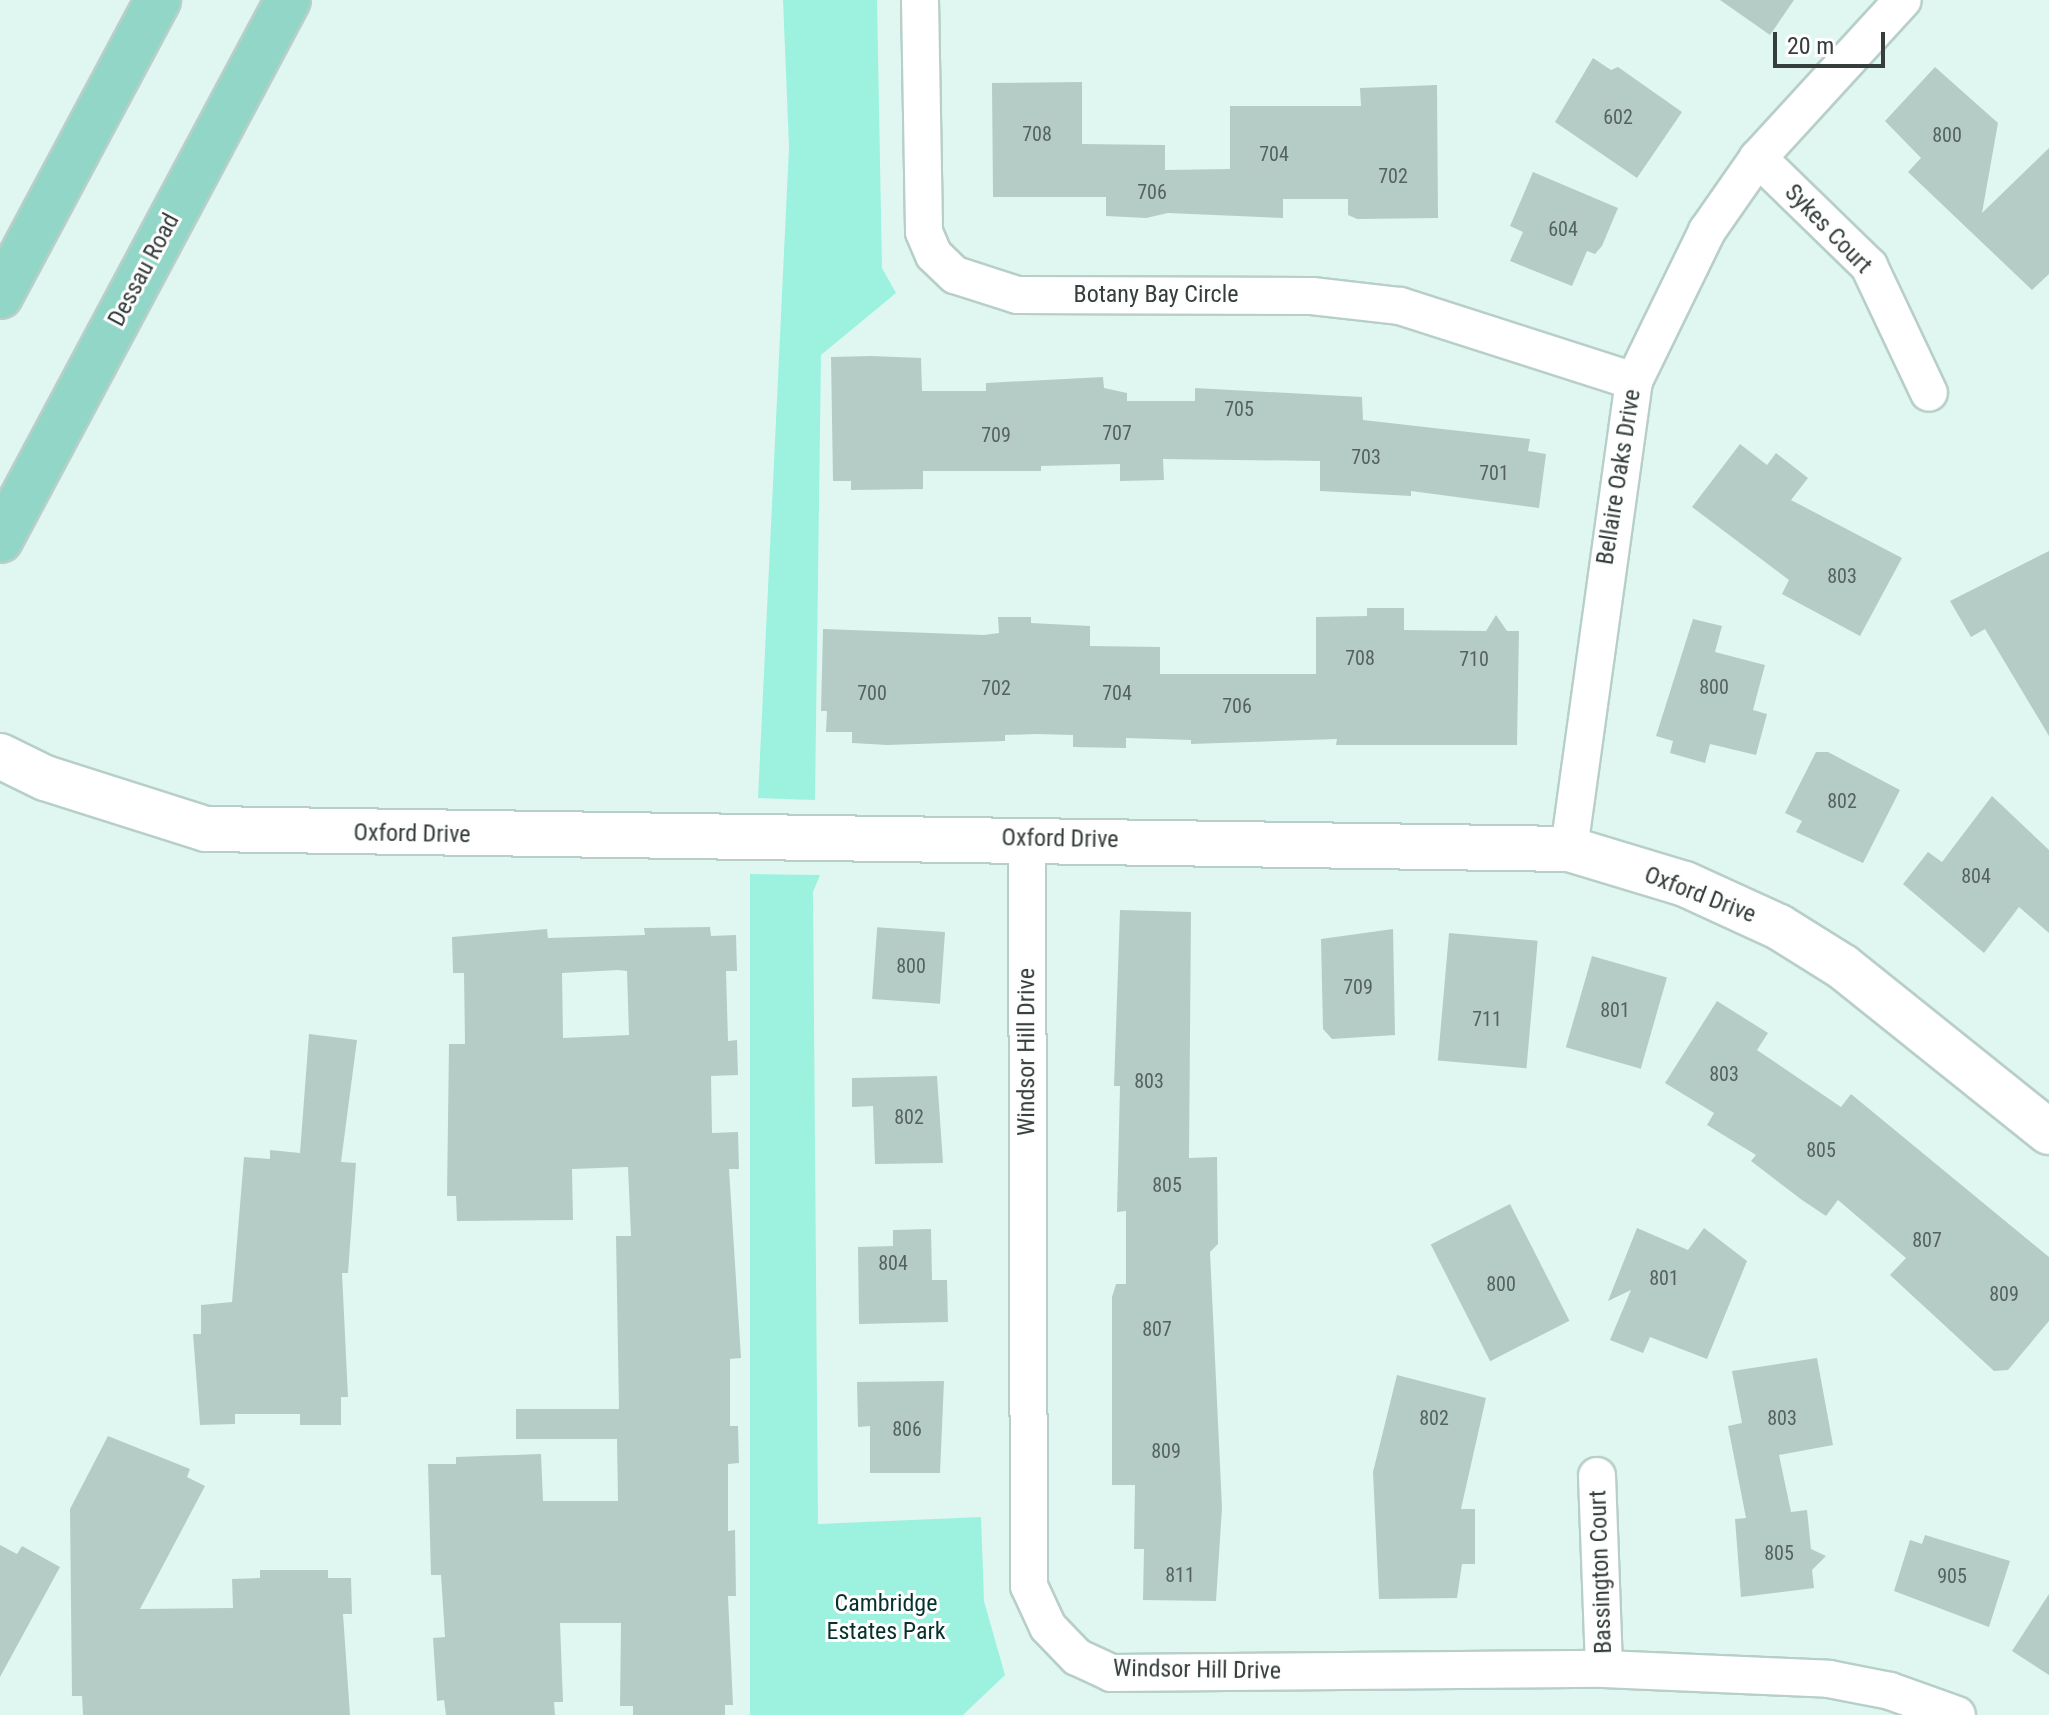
<!DOCTYPE html>
<html>
<head>
<meta charset="utf-8">
<style>
  body { margin:0 }
  #map { position:relative; width:2049px; height:1715px; overflow:hidden; background:#e0f7f1; font-family:"Roboto Condensed",sans-serif }
  div>[style] { position:absolute }
  [style*='--x'] { left:calc(var(--x)*1px); top:calc(var(--y)*1px); width:calc(var(--w)*1px); rotate:calc(var(--a)*1deg) }
  .green>* { inset:0; background:#9df2df }
  .building>* { inset:0; background:#b5ccc6; transform-origin:0 0 }
  .roads { filter:drop-shadow(2px 0 #b8cfc9) drop-shadow(-2px 0 #b8cfc9) drop-shadow(0 2px #b8cfc9) drop-shadow(0 -2px #b8cfc9) }
  .street>* { height:36px; margin:-18px; padding:0 18px; transform-origin:18px; border-radius:18px; background:#fff }
  .secondary>* { height:44px; margin:-22px; padding:0 22px; transform-origin:22px; border-radius:22px; background:#fff }
  .primary>* { height:44px; margin:-22px; padding:0 22px; transform-origin:22px; border-radius:22px; background:#92d6c8 }
  span { translate:-50% -50%; white-space:nowrap; text-align:center; line-height:1.15; -webkit-text-stroke:6px #fefefe; paint-order:stroke }
  .number-label { font-size:20px; color:#55625e }
  .number-label span { -webkit-text-stroke-width:0 }
  .street-label { font-size:24px; color:#353e3c }
  .park-label { font-size:24px; color:#05322b }
  .scale { position:absolute; left:1773px; top:32px; width:112px; height:36px; box-sizing:border-box; border:4px solid #353e3c; border-top:0; padding-left:10px; font-size:24px; line-height:28px; white-space:nowrap; color:#353e3c; -webkit-text-stroke:6px #fefefe; paint-order:stroke }
</style>
</head>
<body>
<div id="map">
  <div class="green">
    <i style="clip-path:polygon(783px 0,877px 0,882px 268px,896px 293px,821px 355px,815px 800px,758px 798px,789px 147px)"></i>
    <i style="clip-path:polygon(750px 874px,820px 875px,813px 892px,818px 1524px,981px 1517px,984px 1601px,1005px 1675px,963px 1715px,750px 1715px)"></i>
  </div>
  <div class="building">
    <i style="clip-path:polygon(1720px 0,1794px 0,1770px 35px)"></i>
    <i style="clip-path:polygon(1593px 58px,1611px 70px,1618px 67px,1682px 112px,1637px 178px,1555px 122px)"></i>
    <i style="clip-path:polygon(1935px 67px,1998px 123px,1982px 213px,2049px 148px,2049px 274px,2032px 290px,1908px 172px,1921px 158px,1885px 121px)"></i>
    <i style="clip-path:polygon(1082px 82px,1082px 144px,1165px 145px,1165px 170px,1230px 169px,1230px 106px,1361px 106px,1360px 88px,1437px 85px,1438px 218px,1357px 219px,1348px 215px,1348px 199px,1283px 199px,1283px 218px,1168px 213px,1146px 218px,1106px 216px,1106px 197px,993px 197px,992px 83px)"></i>
    <i style="clip-path:polygon(1533px 172px,1618px 208px,1602px 246px,1595px 254px,1587px 251px,1572px 286px,1510px 261px,1523px 232px,1510px 226px)"></i>
    <i style="clip-path:polygon(871px 356px,921px 358px,922px 391px,986px 391px,986px 383px,1103px 377px,1104px 388px,1127px 393px,1127px 401px,1195px 401px,1195px 388px,1362px 397px,1363px 420px,1530px 439px,1528px 451px,1546px 454px,1539px 508px,1411px 491px,1411px 496px,1320px 491px,1320px 461px,1163px 459px,1164px 480px,1120px 481px,1120px 464px,1041px 466px,1041px 471px,923px 471px,923px 489px,851px 490px,851px 481px,833px 481px,831px 357px)"></i>
    <i style="clip-path:polygon(1740px 444px,1767px 465px,1776px 453px,1808px 478px,1791px 500px,1902px 558px,1860px 636px,1782px 594px,1789px 580px,1692px 507px)"></i>
    <i style="clip-path:polygon(2049px 551px,2049px 736px,1985px 629px,1971px 637px,1950px 601px)"></i>
    <i style="clip-path:polygon(1367px 608px,1404px 608px,1404px 630px,1486px 631px,1496px 615px,1507px 631px,1519px 631px,1517px 745px,1336px 745px,1337px 739px,1191px 744px,1191px 740px,1126px 738px,1126px 748px,1073px 747px,1073px 735px,1036px 734px,1005px 735px,1005px 741px,887px 745px,852px 743px,852px 732px,826px 732px,827px 711px,821px 711px,823px 629px,984px 635px,999px 633px,998px 617px,1031px 617px,1031px 623px,1090px 626px,1090px 646px,1160px 647px,1160px 674px,1316px 674px,1316px 617px,1367px 616px)"></i>
    <i style="clip-path:polygon(1693px 619px,1722px 626px,1715px 652px,1765px 665px,1753px 710px,1767px 714px,1756px 755px,1710px 744px,1705px 763px,1670px 753px,1673px 741px,1656px 736px)"></i>
    <i style="clip-path:polygon(1816px 752px,1828px 752px,1900px 790px,1863px 863px,1796px 832px,1802px 821px,1785px 813px)"></i>
    <i style="clip-path:polygon(1992px 796px,2049px 850px,2049px 933px,2019px 907px,1984px 953px,1903px 884px,1928px 852px,1942px 862px)"></i>
    <i style="clip-path:polygon(1120px 910px,1191px 912px,1189px 1158px,1217px 1157px,1218px 1244px,1210px 1252px,1222px 1508px,1216px 1601px,1143px 1600px,1144px 1549px,1134px 1549px,1135px 1485px,1112px 1485px,1112px 1297px,1116px 1284px,1126px 1284px,1126px 1211px,1117px 1212px,1120px 1086px,1114px 1086px)"></i>
    <i style="clip-path:polygon(evenodd,710px 927px,711px 936px,736px 935px,737px 971px,726px 971px,728px 1041px,737px 1040px,738px 1075px,711px 1076px,712px 1133px,738px 1132px,739px 1169px,729px 1169px,741px 1358px,730px 1359px,730px 1426px,738px 1426px,739px 1463px,728px 1464px,728px 1531px,735px 1530px,736px 1596px,728px 1596px,733px 1705px,725px 1705px,725px 1715px,633px 1715px,633px 1706px,620px 1706px,621px 1623px,560px 1623px,563px 1702px,554px 1702px,555px 1715px,446px 1715px,444px 1700px,437px 1701px,433px 1638px,445px 1637px,441px 1575px,431px 1575px,428px 1464px,456px 1464px,456px 1457px,541px 1454px,543px 1501px,618px 1501px,617px 1439px,516px 1439px,516px 1409px,619px 1409px,616px 1236px,631px 1236px,628px 1167px,572px 1169px,573px 1220px,457px 1221px,456px 1196px,447px 1196px,449px 1044px,465px 1044px,464px 973px,453px 973px,452px 937px,547px 929px,548px 938px,645px 935px,644px 928px,710px 927px,618px 970px,627px 971px,629px 1035px,563px 1038px,562px 973px,618px 970px)"></i>
    <i style="clip-path:polygon(1393px 929px,1395px 1035px,1332px 1039px,1323px 1029px,1321px 939px)"></i>
    <i style="left:945px;top:932px;width:72px;height:68px;rotate:94deg"></i>
    <i style="left:1449px;top:933px;width:89px;height:128px;rotate:5deg"></i>
    <i style="left:1592px;top:956px;width:78px;height:95px;rotate:16deg"></i>
    <i style="clip-path:polygon(1717px 1001px,1768px 1033px,1757px 1050px,1841px 1107px,1851px 1094px,2049px 1257px,2049px 1321px,2008px 1370px,1994px 1371px,1890px 1275px,1906px 1258px,1838px 1200px,1826px 1216px,1802px 1200px,1751px 1161px,1756px 1155px,1707px 1125px,1714px 1113px,1665px 1083px)"></i>
    <i style="clip-path:polygon(309px 1034px,357px 1040px,341px 1162px,356px 1163px,348px 1273px,342px 1273px,348px 1397px,341px 1397px,341px 1425px,300px 1425px,300px 1414px,235px 1414px,235px 1424px,200px 1425px,193px 1334px,201px 1334px,201px 1305px,232px 1302px,244px 1157px,270px 1159px,270px 1150px,300px 1153px)"></i>
    <i style="clip-path:polygon(937px 1076px,943px 1163px,875px 1164px,873px 1106px,852px 1107px,852px 1078px)"></i>
    <i style="left:1510px;top:1204px;width:131px;height:89px;rotate:63deg"></i>
    <i style="clip-path:polygon(1637px 1228px,1688px 1250px,1704px 1228px,1747px 1261px,1707px 1359px,1650px 1337px,1643px 1353px,1610px 1340px,1631px 1290px,1608px 1301px)"></i>
    <i style="clip-path:polygon(931px 1229px,932px 1280px,947px 1280px,948px 1322px,859px 1324px,858px 1247px,893px 1246px,893px 1230px)"></i>
    <i style="clip-path:polygon(1817px 1358px,1833px 1445px,1779px 1455px,1791px 1512px,1807px 1510px,1811px 1549px,1826px 1556px,1812px 1570px,1814px 1588px,1741px 1597px,1735px 1519px,1746px 1518px,1728px 1426px,1742px 1423px,1732px 1371px)"></i>
    <i style="clip-path:polygon(1397px 1375px,1486px 1398px,1461px 1509px,1475px 1509px,1475px 1564px,1462px 1564px,1457px 1598px,1379px 1599px,1373px 1472px)"></i>
    <i style="clip-path:polygon(944px 1381px,940px 1473px,870px 1473px,870px 1426px,858px 1427px,857px 1382px)"></i>
    <i style="clip-path:polygon(108px 1436px,190px 1469px,187px 1477px,205px 1486px,140px 1609px,233px 1608px,232px 1579px,260px 1578px,260px 1570px,328px 1570px,328px 1578px,351px 1578px,352px 1614px,343px 1614px,350px 1715px,83px 1715px,82px 1696px,72px 1696px,70px 1509px)"></i>
    <i style="clip-path:polygon(1925px 1535px,2010px 1561px,1989px 1627px,1894px 1591px,1910px 1540px,1922px 1544px)"></i>
    <i style="clip-path:polygon(0 1545px,17px 1554px,22px 1546px,60px 1567px,0 1677px)"></i>
    <i style="clip-path:polygon(2049px 1594px,2049px 1675px,2012px 1651px)"></i>
  </div>
  <div class="roads">
    <div class="street">
      <i style="--x:920;--y:0;--w:232;--a:89"></i>
      <i style="--x:924;--y:232;--w:25;--a:67"></i>
      <i style="--x:934;--y:255;--w:29;--a:44"></i>
      <i style="--x:955;--y:275;--w:65;--a:17.9"></i>
      <i style="--x:1017;--y:295;--w:295;--a:0.2"></i>
      <i style="--x:1312;--y:296;--w:89;--a:6.5"></i>
      <i style="--x:1400;--y:306;--w:246;--a:17.8"></i>
      <i style="--x:1758;--y:158;--w:155;--a:44.2"></i>
      <i style="--x:1869;--y:266;--w:140;--a:64.7"></i>
      <i style="--x:1027;--y:838;--w:748;--a:89.85"></i>
      <i style="--x:1029;--y:1586;--w:45;--a:65.1"></i>
      <i style="--x:1048;--y:1627;--w:42;--a:46"></i>
      <i style="--x:1077;--y:1657;--w:38;--a:25"></i>
      <i style="--x:1111;--y:1673;--w:493;--a:-0.5"></i>
      <i style="--x:1604;--y:1669;--w:225;--a:2.5"></i>
      <i style="--x:1829;--y:1679;--w:62;--a:11.1"></i>
      <i style="--x:1890;--y:1691;--w:71;--a:19.7"></i>
      <i style="--x:1569;--y:849;--w:472;--a:-82.1"></i>
      <i style="--x:1634;--y:381;--w:167;--a:-64"></i>
      <i style="--x:1707;--y:231;--w:89;--a:-55.1"></i>
      <i style="--x:1758;--y:158;--w:214;--a:-47.5"></i>
      <i style="--x:1597;--y:1476;--w:193;--a:87.9"></i>
    </div>
    <div class="secondary">
      <i style="--x:0;--y:756;--w:50;--a:26.1"></i>
      <i style="--x:45;--y:778;--w:169;--a:17.6"></i>
      <i style="--x:206;--y:829;--w:1363;--a:0.84"></i>
      <i style="--x:1569;--y:849;--w:121;--a:16.8"></i>
      <i style="--x:1685;--y:884;--w:103;--a:24.6"></i>
      <i style="--x:1779;--y:927;--w:75;--a:32"></i>
      <i style="--x:1843;--y:967;--w:264;--a:38.7"></i>
    </div>
    <div class="primary">
      <i style="--x:0;--y:296;--w:336;--a:-61.9"></i>
      <i style="--x:0;--y:540;--w:612;--a:-61.93"></i>
    </div>
  </div>
  <div class="number-label">
    <span style="left:1618px;top:117px">602</span>
    <span style="left:1037px;top:134px">708</span>
    <span style="left:1947px;top:135px">800</span>
    <span style="left:1274px;top:154px">704</span>
    <span style="left:1393px;top:176px">702</span>
    <span style="left:1152px;top:192px">706</span>
    <span style="left:1563px;top:229px">604</span>
    <span style="left:1239px;top:409px">705</span>
    <span style="left:1117px;top:433px">707</span>
    <span style="left:996px;top:435px">709</span>
    <span style="left:1366px;top:457px">703</span>
    <span style="left:1494px;top:473px">701</span>
    <span style="left:1842px;top:576px">803</span>
    <span style="left:1360px;top:658px">708</span>
    <span style="left:1474px;top:659px">710</span>
    <span style="left:1714px;top:687px">800</span>
    <span style="left:996px;top:688px">702</span>
    <span style="left:872px;top:693px">700</span>
    <span style="left:1117px;top:693px">704</span>
    <span style="left:1237px;top:706px">706</span>
    <span style="left:1842px;top:801px">802</span>
    <span style="left:1976px;top:876px">804</span>
    <span style="left:911px;top:966px">800</span>
    <span style="left:1358px;top:987px">709</span>
    <span style="left:1615px;top:1010px">801</span>
    <span style="left:1487px;top:1019px">711</span>
    <span style="left:1724px;top:1074px">803</span>
    <span style="left:1149px;top:1081px">803</span>
    <span style="left:909px;top:1117px">802</span>
    <span style="left:1821px;top:1150px">805</span>
    <span style="left:1167px;top:1185px">805</span>
    <span style="left:1927px;top:1240px">807</span>
    <span style="left:893px;top:1263px">804</span>
    <span style="left:1664px;top:1278px">801</span>
    <span style="left:1501px;top:1284px">800</span>
    <span style="left:2004px;top:1294px">809</span>
    <span style="left:1157px;top:1329px">807</span>
    <span style="left:1434px;top:1418px">802</span>
    <span style="left:1782px;top:1418px">803</span>
    <span style="left:907px;top:1429px">806</span>
    <span style="left:1166px;top:1451px">809</span>
    <span style="left:1779px;top:1553px">805</span>
    <span style="left:1180px;top:1575px">811</span>
    <span style="left:1952px;top:1576px">905</span>
  </div>
  <div class="street-label">
    <span style="left:1828px;top:229px;rotate:46deg">Sykes Court</span>
    <span style="left:144px;top:270px;rotate:-62deg">Dessau Road</span>
    <span style="left:1156px;top:295px">Botany Bay Circle</span>
    <span style="left:1619px;top:477px;rotate:-81deg">Bellaire Oaks Drive</span>
    <span style="left:412px;top:834px;rotate:1deg">Oxford Drive</span>
    <span style="left:1060px;top:839px;rotate:1deg">Oxford Drive</span>
    <span style="left:1700px;top:895px;rotate:21deg">Oxford Drive</span>
    <span style="left:1027px;top:1052px;rotate:-90deg">Windsor Hill Drive</span>
    <span style="left:1601px;top:1572px;rotate:-92deg">Bassington Court</span>
    <span style="left:1197px;top:1670px;rotate:1deg">Windsor Hill Drive</span>
  </div>
  <div class="park-label">
    <span style="left:886px;top:1618px">Cambridge<br>Estates Park</span>
  </div>
  <div class="scale">20 m</div>
</div>
</body>
</html>
